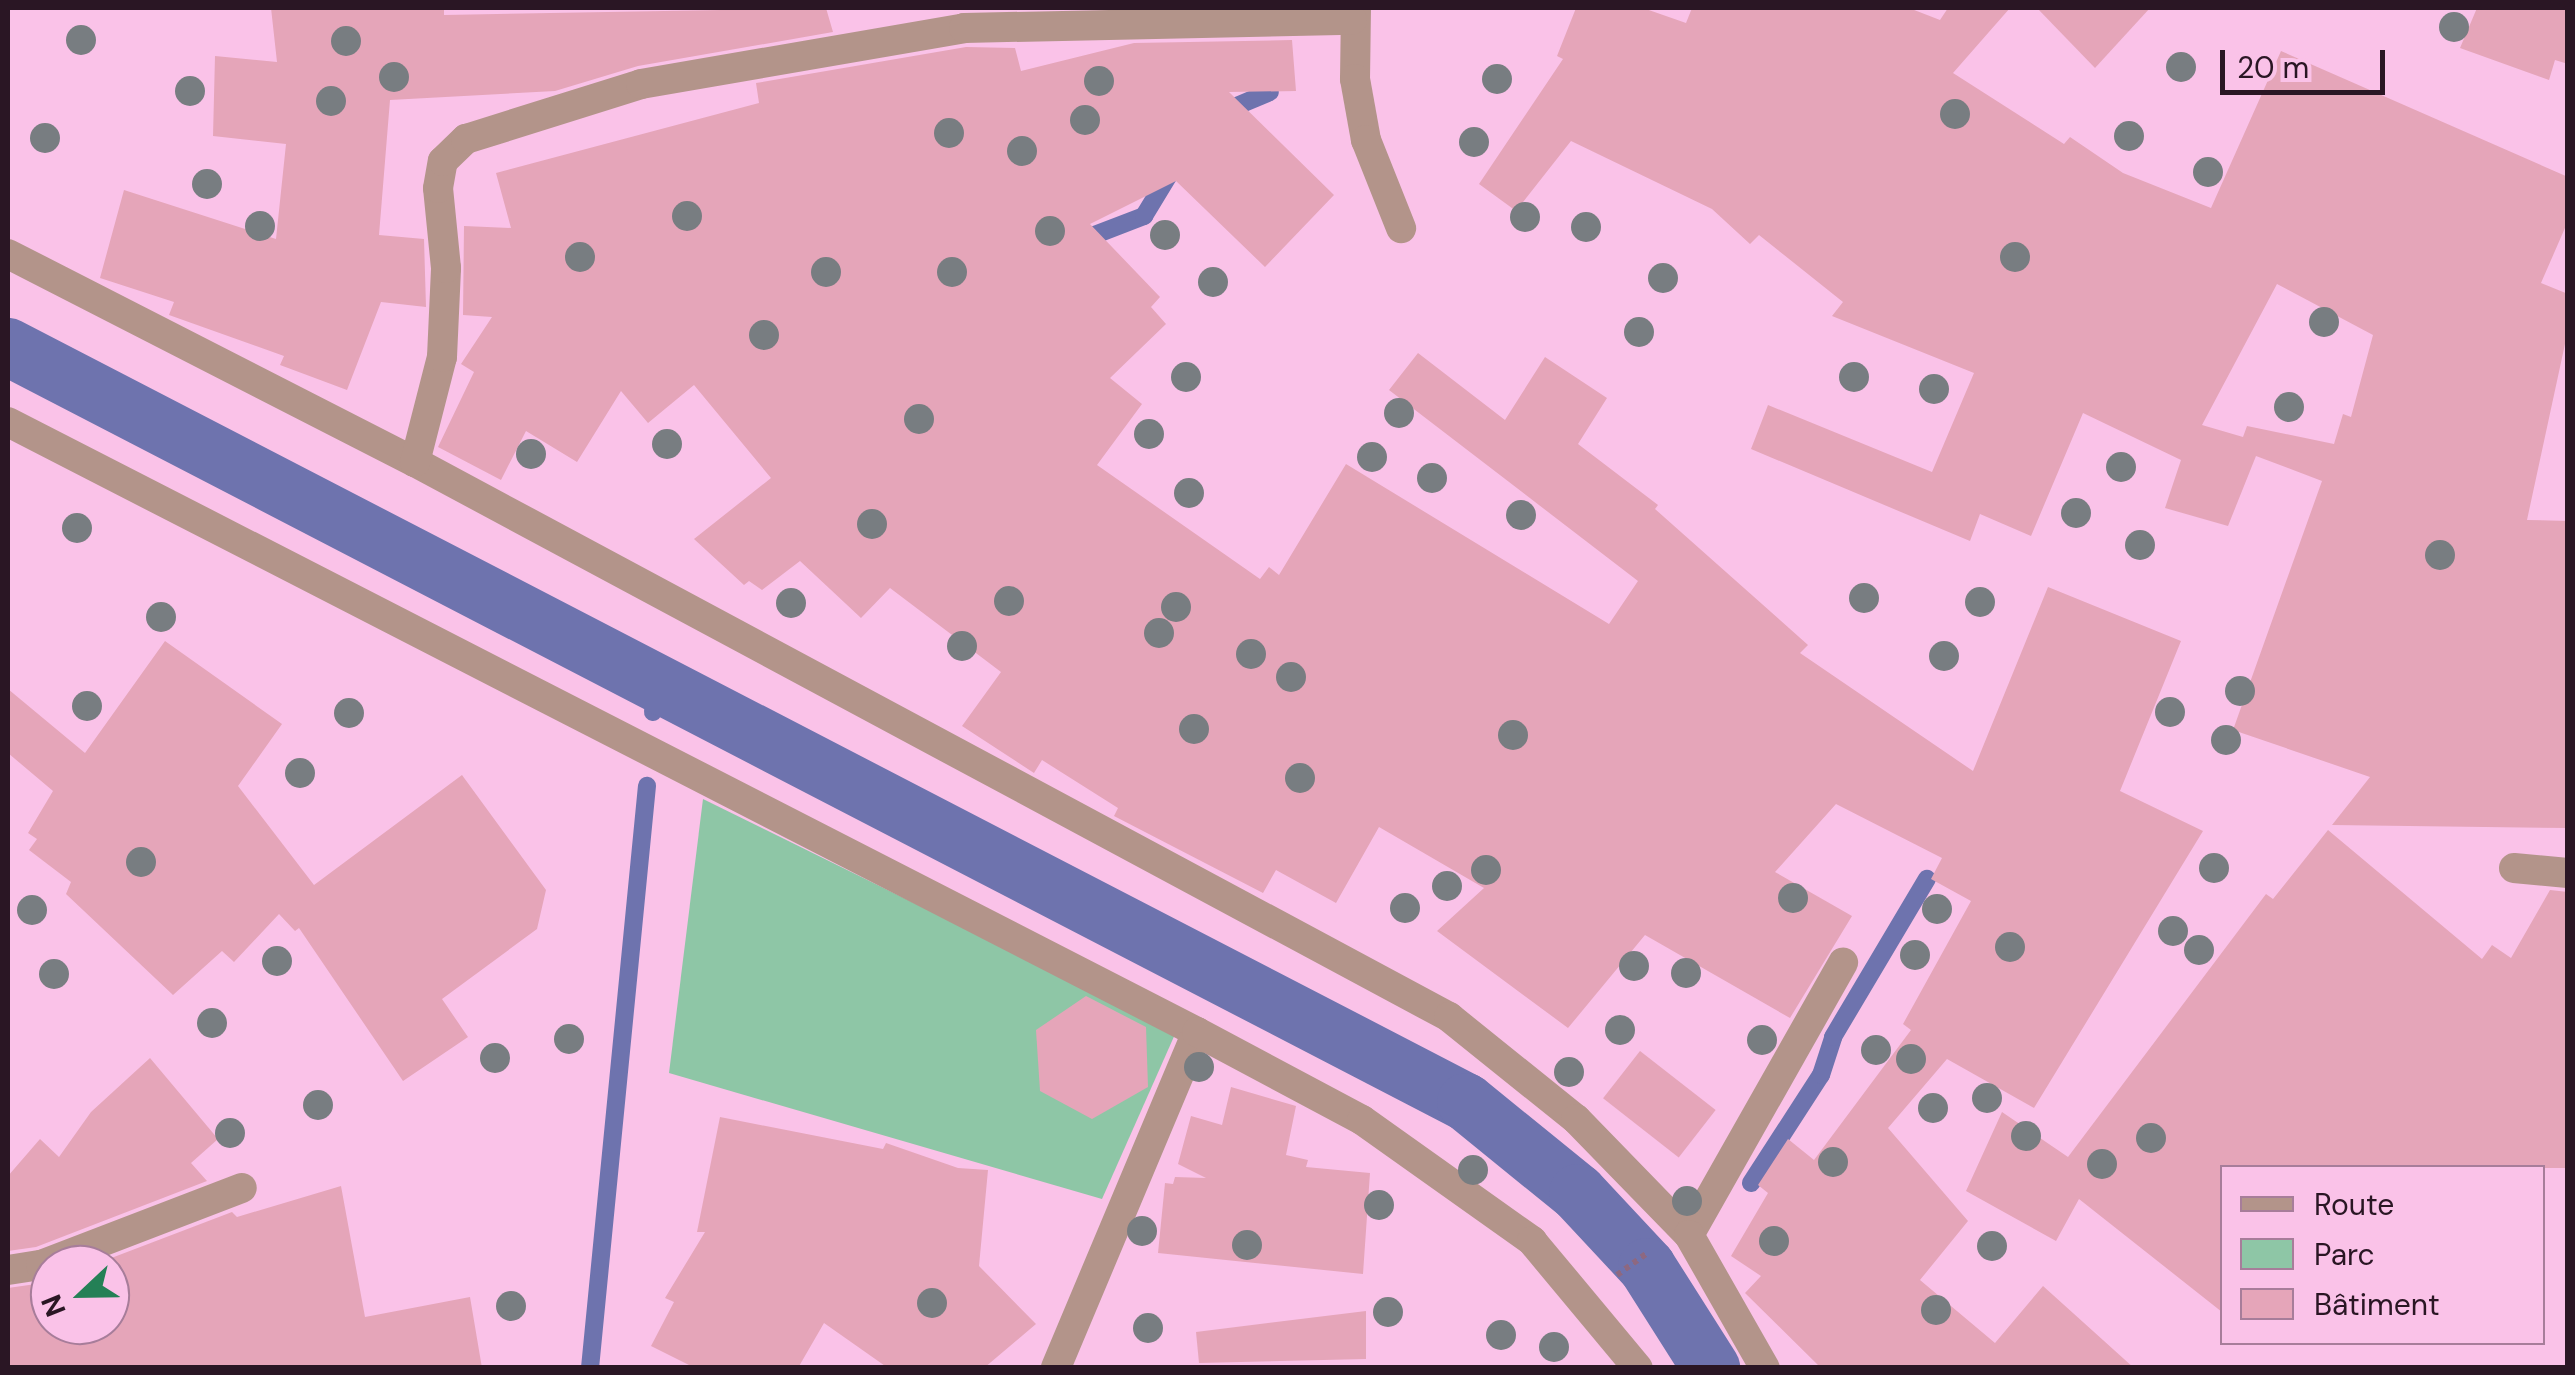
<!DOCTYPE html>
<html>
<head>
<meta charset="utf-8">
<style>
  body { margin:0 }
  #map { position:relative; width:2575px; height:1375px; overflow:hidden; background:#fac2e8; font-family:"DM Sans",sans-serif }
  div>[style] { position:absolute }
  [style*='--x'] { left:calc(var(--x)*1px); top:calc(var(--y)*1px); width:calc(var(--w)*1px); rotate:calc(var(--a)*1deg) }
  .green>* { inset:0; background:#8ec6a6 }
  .stream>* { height:18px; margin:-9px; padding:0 9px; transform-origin:9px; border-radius:9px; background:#6e73ae }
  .canal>* { height:58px; margin:-29px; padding:0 29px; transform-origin:29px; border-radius:29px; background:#6e73ae }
  .building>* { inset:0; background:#e5a5b9; transform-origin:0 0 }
  .path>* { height:6px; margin-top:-3px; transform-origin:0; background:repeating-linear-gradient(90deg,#8d6881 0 5px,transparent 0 10px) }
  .minor>* { height:30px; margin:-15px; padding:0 15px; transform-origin:15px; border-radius:15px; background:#b3948a }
  .trees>* { width:30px; height:30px; margin:-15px; border-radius:50%; background:#787d81 }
  span { translate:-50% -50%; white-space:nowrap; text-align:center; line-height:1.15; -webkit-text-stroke:8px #fac2e8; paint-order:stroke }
  .frame { position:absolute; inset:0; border:10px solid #2a1624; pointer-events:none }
  .legend { position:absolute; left:2220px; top:1165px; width:325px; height:180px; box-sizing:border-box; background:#fac2e8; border:2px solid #a77d9a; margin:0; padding:12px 18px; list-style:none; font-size:30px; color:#2a1624 }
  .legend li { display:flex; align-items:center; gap:20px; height:50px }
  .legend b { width:50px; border:2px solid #a77d9a }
  .north { position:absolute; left:30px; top:1245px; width:100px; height:100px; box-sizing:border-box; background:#fac2e8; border:2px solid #a77d9a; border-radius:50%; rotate:248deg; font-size:28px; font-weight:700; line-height:40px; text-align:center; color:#2a1624 }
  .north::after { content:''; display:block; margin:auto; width:35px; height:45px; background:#248056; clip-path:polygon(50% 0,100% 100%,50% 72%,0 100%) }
  .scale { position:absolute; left:2220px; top:50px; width:165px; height:45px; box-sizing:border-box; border:5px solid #2a1624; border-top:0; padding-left:12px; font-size:30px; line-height:35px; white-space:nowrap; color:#2a1624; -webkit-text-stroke:8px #fac2e8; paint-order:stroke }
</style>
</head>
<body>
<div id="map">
  <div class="green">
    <i style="clip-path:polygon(703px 799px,1176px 1032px,1102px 1199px,669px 1073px)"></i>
  </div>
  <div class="stream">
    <i style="--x:1220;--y:113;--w:54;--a:-22.8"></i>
    <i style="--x:1079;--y:241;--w:70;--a:-21"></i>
    <i style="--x:1144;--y:216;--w:54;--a:-58.7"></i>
    <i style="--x:653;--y:712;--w:30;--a:-84"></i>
    <i style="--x:1751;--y:1183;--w:129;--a:-57.1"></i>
    <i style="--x:1821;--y:1075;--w:40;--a:-72"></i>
    <i style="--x:1833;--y:1037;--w:184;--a:-59.3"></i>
    <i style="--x:590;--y:1368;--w:585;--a:-84.41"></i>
  </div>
  <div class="canal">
    <i style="--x:8;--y:347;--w:1642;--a:27.38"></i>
    <i style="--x:1466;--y:1102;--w:144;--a:39.1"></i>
    <i style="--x:1578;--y:1193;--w:101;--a:47"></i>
    <i style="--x:1647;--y:1267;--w:120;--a:57.6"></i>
  </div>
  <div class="building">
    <i style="clip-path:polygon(271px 8px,444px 8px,444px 15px,826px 8px,833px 32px,638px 66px,555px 91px,390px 100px,379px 235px,424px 239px,426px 307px,381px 302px,347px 390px,280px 365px,284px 356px,169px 315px,174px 302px,100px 278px,124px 190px,276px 239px,286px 144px,213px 136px,215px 56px,277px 62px)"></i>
    <i style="clip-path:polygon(evenodd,1576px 8px,1643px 8px,1686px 23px,1692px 8px,1909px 8px,1940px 20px,1948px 8px,2010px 8px,1953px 73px,2064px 144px,2070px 137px,2123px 173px,2211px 208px,2281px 51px,2568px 177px,2568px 221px,2541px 283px,2568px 294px,2568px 330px,2527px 520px,2568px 521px,2568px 828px,2332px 825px,2370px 777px,2233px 730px,2322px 481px,2256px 456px,2228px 526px,2165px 508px,2181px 460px,2083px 413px,2031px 536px,1980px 514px,1970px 541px,1751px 449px,1768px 405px,1932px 472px,1974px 373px,1832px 316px,1843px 302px,1759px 235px,1750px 244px,1712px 209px,1571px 141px,1516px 211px,1479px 184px,1563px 59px,1557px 56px,1576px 8px,2277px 284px,2373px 335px,2351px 417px,2343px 414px,2334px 444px,2247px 426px,2243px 437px,2202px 425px,2277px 284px)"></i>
    <i style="clip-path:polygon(2037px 8px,2150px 8px,2095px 68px)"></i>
    <i style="clip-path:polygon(2477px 8px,2568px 8px,2568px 64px,2555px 60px,2549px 80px,2460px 48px)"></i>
    <i style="clip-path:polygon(1292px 40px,1296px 91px,1229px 92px,1334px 195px,1265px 267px,1176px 181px,1090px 224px,1160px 297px,1151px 307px,1166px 324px,1110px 378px,1142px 404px,1097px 465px,1260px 579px,1269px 567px,1279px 575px,1346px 464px,1609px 624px,1638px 581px,1389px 390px,1418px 353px,1505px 420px,1545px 357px,1607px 398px,1578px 444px,1658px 505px,1655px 509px,1808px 645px,1800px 653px,1973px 771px,2048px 587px,2181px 641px,2120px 791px,2203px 831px,2034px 1108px,1947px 1059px,1888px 1128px,1968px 1221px,1920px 1280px,1995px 1343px,2043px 1286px,2134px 1368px,1821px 1368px,1745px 1293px,1761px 1276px,1731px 1256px,1768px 1193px,1758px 1185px,1788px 1139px,1814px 1160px,1911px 1030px,1903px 1024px,1971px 901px,1931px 879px,1942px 858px,1836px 804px,1775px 872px,1852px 916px,1790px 1018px,1645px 935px,1568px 1028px,1437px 931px,1484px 888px,1379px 827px,1336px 903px,1276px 870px,1263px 893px,1114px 816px,1118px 808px,1042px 760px,1034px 773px,962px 726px,1001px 672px,890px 588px,861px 618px,800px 561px,762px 590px,749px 581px,744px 585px,694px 539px,771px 478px,694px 385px,648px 423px,621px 391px,577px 462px,526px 431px,501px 480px,438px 447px,474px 372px,461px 364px,492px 317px,463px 315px,464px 226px,511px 228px,496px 173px,759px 103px,756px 83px,966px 47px,1015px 48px,1021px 71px,1134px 43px)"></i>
    <i style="clip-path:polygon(165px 641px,282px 724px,238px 786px,314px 885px,462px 775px,546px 890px,537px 929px,442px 999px,468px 1037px,403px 1081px,299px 928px,295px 931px,279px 914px,234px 962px,222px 951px,173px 995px,66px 894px,71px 882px,29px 850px,37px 839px,28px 833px,53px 791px,8px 753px,8px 689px,85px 753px)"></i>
    <i style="clip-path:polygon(2328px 830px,2482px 959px,2492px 945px,2511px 958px,2550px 890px,2568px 892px,2568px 1168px,2222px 1168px,2222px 1312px,2079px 1199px,2056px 1241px,1966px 1191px,2002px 1112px,2068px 1157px,2266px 894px,2273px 899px)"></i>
    <i style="clip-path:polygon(1086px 996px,1146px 1027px,1148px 1087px,1092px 1119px,1040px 1091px,1036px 1030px)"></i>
    <i style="left:1640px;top:1051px;width:96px;height:60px;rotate:38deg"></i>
    <i style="clip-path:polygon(150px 1058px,218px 1139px,191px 1163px,207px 1181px,36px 1247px,8px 1251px,8px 1176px,40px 1139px,59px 1157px,91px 1112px)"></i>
    <i style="clip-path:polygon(1231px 1087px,1296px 1106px,1286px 1155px,1308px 1160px,1306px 1167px,1370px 1173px,1363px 1274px,1158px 1253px,1165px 1183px,1173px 1184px,1175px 1177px,1206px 1178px,1178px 1164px,1191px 1116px,1222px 1125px)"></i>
    <i style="clip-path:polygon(720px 1117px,883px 1149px,886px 1143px,958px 1168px,988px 1170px,979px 1266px,1036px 1324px,984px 1368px,888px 1368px,824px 1323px,798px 1368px,695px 1368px,651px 1346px,674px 1302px,665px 1298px,705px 1232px,697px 1232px)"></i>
    <i style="clip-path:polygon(341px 1186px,365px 1317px,470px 1297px,482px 1368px,8px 1368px,8px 1288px,50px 1282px,50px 1325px,110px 1325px,110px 1265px,93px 1265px,232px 1212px,237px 1217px)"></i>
    <i style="clip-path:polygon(1366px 1311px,1366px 1359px,1199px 1363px,1196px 1332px)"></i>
  </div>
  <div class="path">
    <i style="--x:1617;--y:1275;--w:37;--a:-36"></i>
  </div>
  <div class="minor">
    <i style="--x:1356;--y:8;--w:71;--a:90.8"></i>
    <i style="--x:1355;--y:79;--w:62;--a:79.8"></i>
    <i style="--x:1366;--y:140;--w:95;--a:68.3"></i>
    <i style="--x:8;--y:254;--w:457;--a:27.1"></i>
    <i style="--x:415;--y:462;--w:1174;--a:28.22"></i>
    <i style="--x:1449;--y:1017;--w:163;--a:38.8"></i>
    <i style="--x:1576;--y:1119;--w:162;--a:45.8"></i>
    <i style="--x:1689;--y:1235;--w:313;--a:-60.5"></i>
    <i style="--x:8;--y:422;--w:1336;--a:27.16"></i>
    <i style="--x:1197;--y:1032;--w:364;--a:112.8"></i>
    <i style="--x:415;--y:462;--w:108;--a:-75.6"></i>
    <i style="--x:442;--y:357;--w:89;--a:-87.4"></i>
    <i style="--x:446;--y:268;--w:80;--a:-95.7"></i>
    <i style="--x:438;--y:188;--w:27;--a:-80"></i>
    <i style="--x:443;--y:161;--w:32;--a:-44"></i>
    <i style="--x:466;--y:139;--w:183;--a:-17.4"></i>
    <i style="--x:641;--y:84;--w:328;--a:-9.8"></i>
    <i style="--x:964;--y:28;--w:388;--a:-1.2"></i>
    <i style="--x:2514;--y:868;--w:54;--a:5.3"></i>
    <i style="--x:1197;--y:1032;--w:187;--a:28.1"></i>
    <i style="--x:1362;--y:1120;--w:209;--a:35.4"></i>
    <i style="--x:1532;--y:1241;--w:165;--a:50.2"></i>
    <i style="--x:1689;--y:1235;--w:153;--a:60.3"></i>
    <i style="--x:8;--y:1270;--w:33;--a:-9"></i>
    <i style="--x:41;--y:1265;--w:215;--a:-21"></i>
  </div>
  <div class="trees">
    <i style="left:2454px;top:27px"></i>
    <i style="left:81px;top:40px"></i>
    <i style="left:346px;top:41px"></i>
    <i style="left:2181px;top:67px"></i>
    <i style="left:394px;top:77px"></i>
    <i style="left:1497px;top:79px"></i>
    <i style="left:1099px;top:81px"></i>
    <i style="left:190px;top:91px"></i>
    <i style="left:331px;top:101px"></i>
    <i style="left:1955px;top:114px"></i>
    <i style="left:1085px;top:120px"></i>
    <i style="left:949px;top:133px"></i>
    <i style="left:2129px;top:136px"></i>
    <i style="left:45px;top:138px"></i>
    <i style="left:1474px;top:142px"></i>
    <i style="left:1022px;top:151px"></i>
    <i style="left:2208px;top:172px"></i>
    <i style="left:207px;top:184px"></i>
    <i style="left:687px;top:216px"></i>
    <i style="left:1525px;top:217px"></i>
    <i style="left:260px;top:226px"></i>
    <i style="left:1586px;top:227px"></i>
    <i style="left:1050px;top:231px"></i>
    <i style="left:1165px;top:235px"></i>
    <i style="left:580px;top:257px"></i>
    <i style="left:2015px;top:257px"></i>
    <i style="left:826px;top:272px"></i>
    <i style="left:952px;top:272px"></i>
    <i style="left:1663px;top:278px"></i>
    <i style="left:1213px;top:282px"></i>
    <i style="left:2324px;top:322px"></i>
    <i style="left:1639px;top:332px"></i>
    <i style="left:764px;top:335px"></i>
    <i style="left:1186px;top:377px"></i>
    <i style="left:1854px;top:377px"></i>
    <i style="left:1934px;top:389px"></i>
    <i style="left:2289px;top:407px"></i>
    <i style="left:1399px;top:413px"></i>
    <i style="left:919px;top:419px"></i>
    <i style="left:1149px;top:434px"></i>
    <i style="left:667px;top:444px"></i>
    <i style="left:531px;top:454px"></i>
    <i style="left:1372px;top:457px"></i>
    <i style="left:2121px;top:467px"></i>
    <i style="left:1432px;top:478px"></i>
    <i style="left:1189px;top:493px"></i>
    <i style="left:2076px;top:513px"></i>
    <i style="left:1521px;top:515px"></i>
    <i style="left:872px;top:524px"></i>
    <i style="left:77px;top:528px"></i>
    <i style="left:2140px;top:545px"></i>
    <i style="left:2440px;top:555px"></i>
    <i style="left:1864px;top:598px"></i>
    <i style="left:1009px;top:601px"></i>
    <i style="left:1980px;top:602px"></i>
    <i style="left:791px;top:603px"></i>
    <i style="left:1176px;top:607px"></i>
    <i style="left:161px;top:617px"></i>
    <i style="left:1159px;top:633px"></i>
    <i style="left:962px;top:646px"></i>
    <i style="left:1251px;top:654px"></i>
    <i style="left:1944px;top:656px"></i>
    <i style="left:1291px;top:677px"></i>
    <i style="left:2240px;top:691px"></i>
    <i style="left:87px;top:706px"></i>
    <i style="left:2170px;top:712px"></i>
    <i style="left:349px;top:713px"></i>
    <i style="left:1194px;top:729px"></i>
    <i style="left:1513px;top:735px"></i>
    <i style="left:2226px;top:740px"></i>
    <i style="left:300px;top:773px"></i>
    <i style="left:1300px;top:778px"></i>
    <i style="left:141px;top:862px"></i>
    <i style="left:2214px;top:868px"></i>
    <i style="left:1486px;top:870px"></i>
    <i style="left:1447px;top:886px"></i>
    <i style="left:1793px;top:898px"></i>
    <i style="left:1405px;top:908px"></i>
    <i style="left:1937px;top:909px"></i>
    <i style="left:32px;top:910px"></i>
    <i style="left:2173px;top:931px"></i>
    <i style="left:2010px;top:947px"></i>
    <i style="left:2199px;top:950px"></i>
    <i style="left:1915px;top:955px"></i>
    <i style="left:277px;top:961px"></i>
    <i style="left:1634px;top:966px"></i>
    <i style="left:1686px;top:973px"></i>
    <i style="left:54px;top:974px"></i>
    <i style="left:212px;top:1023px"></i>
    <i style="left:1620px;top:1030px"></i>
    <i style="left:569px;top:1039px"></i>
    <i style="left:1762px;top:1040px"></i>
    <i style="left:1876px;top:1050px"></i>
    <i style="left:495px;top:1058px"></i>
    <i style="left:1911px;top:1059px"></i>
    <i style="left:1199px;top:1067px"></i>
    <i style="left:1569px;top:1072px"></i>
    <i style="left:1987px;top:1098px"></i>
    <i style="left:318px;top:1105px"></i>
    <i style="left:1933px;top:1108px"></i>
    <i style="left:230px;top:1133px"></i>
    <i style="left:2026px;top:1136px"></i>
    <i style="left:2151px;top:1138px"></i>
    <i style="left:1833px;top:1162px"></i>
    <i style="left:2102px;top:1164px"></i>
    <i style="left:1473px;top:1170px"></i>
    <i style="left:1687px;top:1201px"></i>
    <i style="left:1379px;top:1205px"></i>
    <i style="left:1142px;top:1231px"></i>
    <i style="left:1774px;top:1241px"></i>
    <i style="left:1247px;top:1245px"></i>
    <i style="left:1992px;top:1246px"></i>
    <i style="left:932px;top:1303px"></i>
    <i style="left:511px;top:1306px"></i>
    <i style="left:1936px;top:1310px"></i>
    <i style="left:1388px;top:1312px"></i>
    <i style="left:1148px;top:1328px"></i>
    <i style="left:1501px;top:1335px"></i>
    <i style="left:1554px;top:1347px"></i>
  </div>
  <div class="frame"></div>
  <ul class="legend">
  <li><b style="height:12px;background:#b3948a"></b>Route</li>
  <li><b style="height:28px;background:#8ec6a6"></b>Parc</li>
  <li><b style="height:28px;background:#e5a5b9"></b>Bâtiment</li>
  </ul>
  <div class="north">N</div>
  <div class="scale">20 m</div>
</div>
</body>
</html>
